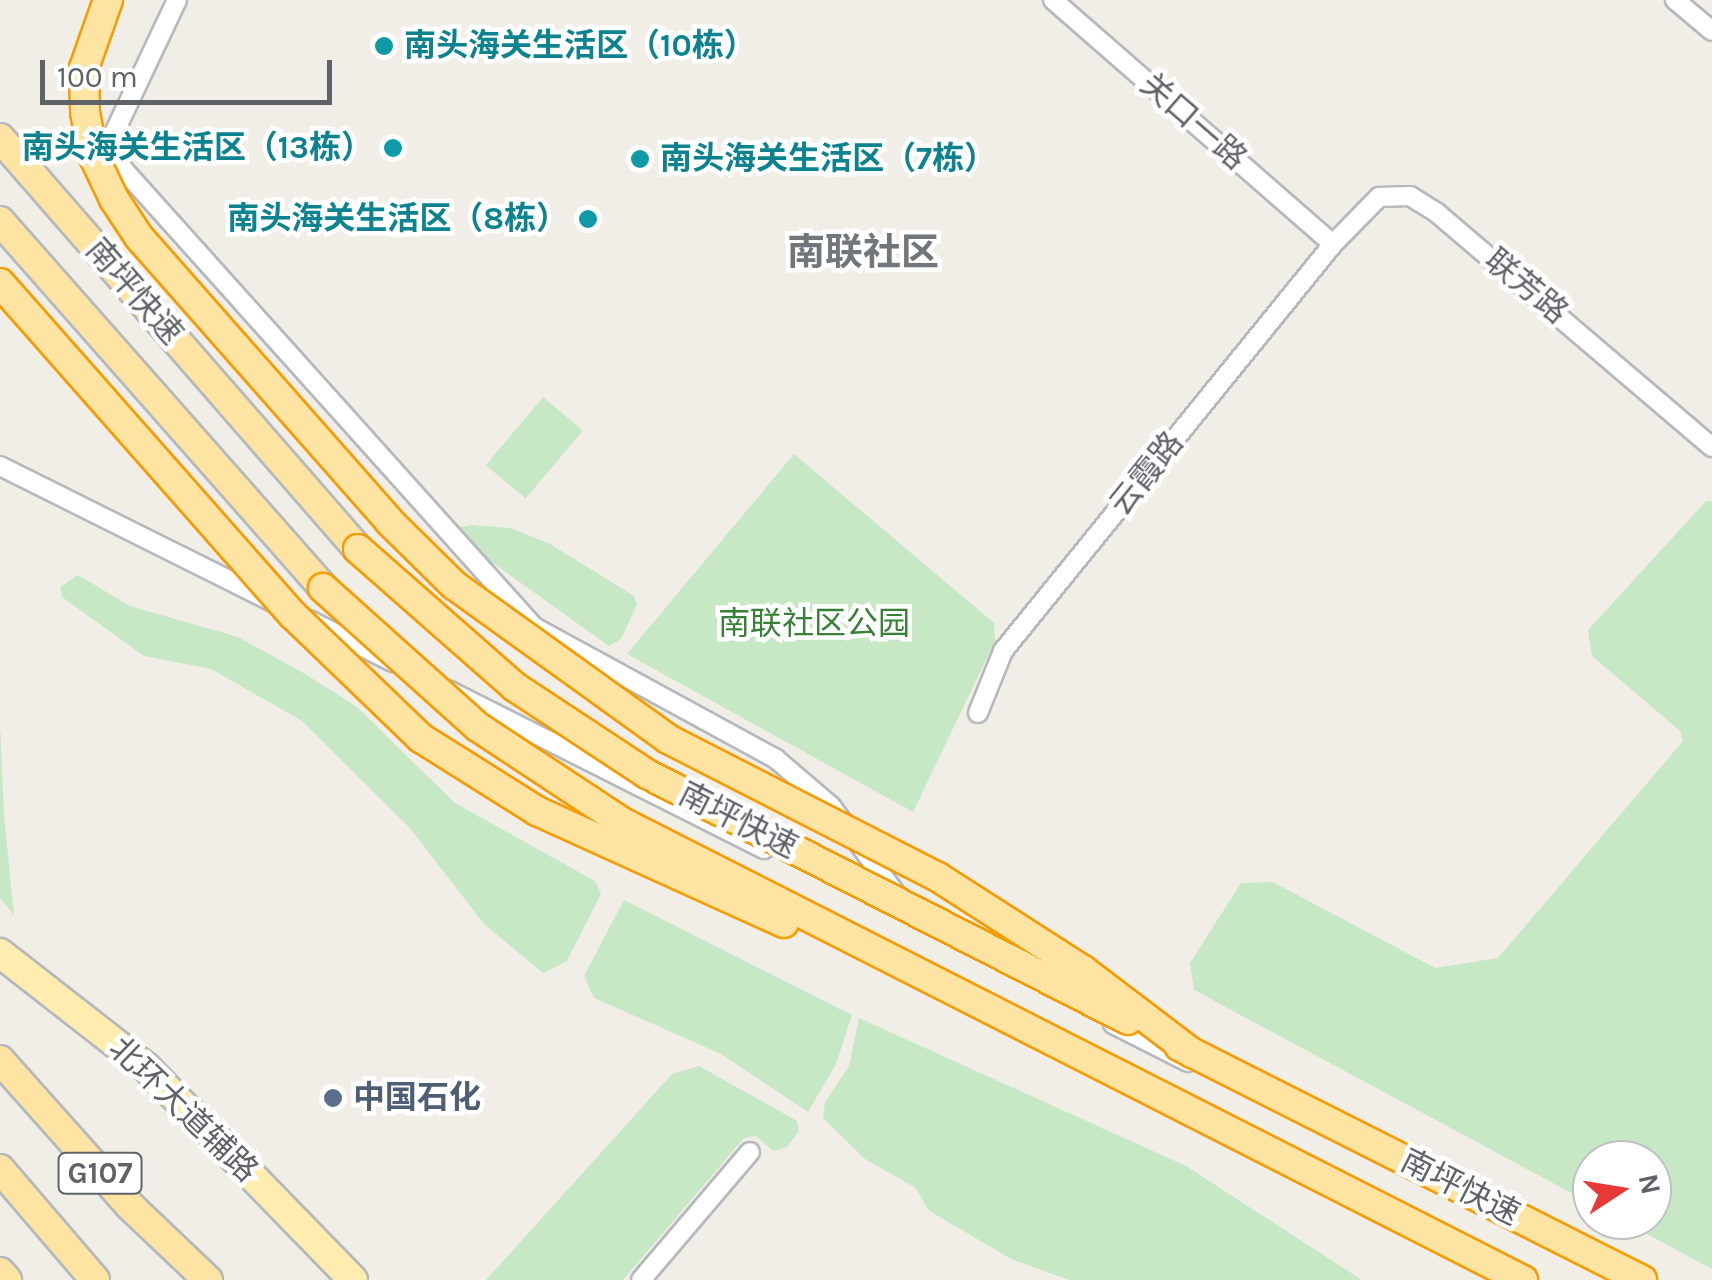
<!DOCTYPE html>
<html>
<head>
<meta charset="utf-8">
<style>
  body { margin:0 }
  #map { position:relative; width:1712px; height:1280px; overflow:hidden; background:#f1eee8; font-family:Karla,"Noto Sans SC",sans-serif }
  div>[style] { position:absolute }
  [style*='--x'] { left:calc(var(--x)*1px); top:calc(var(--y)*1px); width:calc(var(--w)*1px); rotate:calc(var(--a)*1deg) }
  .green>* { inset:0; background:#c7e8c5; transform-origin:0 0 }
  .roads { filter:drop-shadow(2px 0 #b5b8bc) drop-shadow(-2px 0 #b5b8bc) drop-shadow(0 2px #b5b8bc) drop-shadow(0 -2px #b5b8bc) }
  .minor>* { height:18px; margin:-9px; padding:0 9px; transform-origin:9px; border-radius:9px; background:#fff }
  .primary>* { height:28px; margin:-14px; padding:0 14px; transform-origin:14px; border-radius:14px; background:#feedaf }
  .trunk>* { height:28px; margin:-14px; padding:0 14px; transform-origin:14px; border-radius:14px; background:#fde4a2 }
  .bridges { filter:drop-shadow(2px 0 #f79b02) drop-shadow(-2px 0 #f79b02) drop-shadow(0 2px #f79b02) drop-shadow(0 -2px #f79b02) }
  .trunk-bridge>* { height:28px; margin:-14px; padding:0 14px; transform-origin:14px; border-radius:14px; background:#fde4a2 }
  .dots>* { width:28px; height:28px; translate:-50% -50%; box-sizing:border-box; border:5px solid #fff; border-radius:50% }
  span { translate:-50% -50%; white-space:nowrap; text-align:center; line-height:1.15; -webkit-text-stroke:9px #fff; paint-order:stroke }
  .shield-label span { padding:2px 8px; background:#fff; border:2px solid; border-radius:8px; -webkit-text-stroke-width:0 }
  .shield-label { font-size:30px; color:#5f6368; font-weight:700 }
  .culture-label { font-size:32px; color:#0d838f; font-weight:700 }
  .left { translate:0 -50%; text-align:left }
  .right { translate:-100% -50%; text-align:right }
  .street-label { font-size:32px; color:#5f6368 }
  .park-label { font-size:32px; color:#368135 }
  .service-label { font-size:32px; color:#4e5e75; font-weight:700 }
  .quarter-label { font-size:38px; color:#70767a; font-weight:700 }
  .north { position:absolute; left:1572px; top:1140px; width:100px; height:100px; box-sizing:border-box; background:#fff; border:2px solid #bfc1c3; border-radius:50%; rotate:78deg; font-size:28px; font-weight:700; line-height:40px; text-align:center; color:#5f6368 }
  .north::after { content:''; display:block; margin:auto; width:35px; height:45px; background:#e93936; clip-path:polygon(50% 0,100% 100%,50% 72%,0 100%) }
  .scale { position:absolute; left:40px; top:60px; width:292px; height:45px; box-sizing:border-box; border:5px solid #5f6368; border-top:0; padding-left:12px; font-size:30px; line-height:35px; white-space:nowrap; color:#5f6368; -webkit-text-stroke:8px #fff; paint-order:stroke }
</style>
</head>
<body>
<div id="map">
  <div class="green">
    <i style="left:543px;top:397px;width:52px;height:89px;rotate:40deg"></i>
    <i style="clip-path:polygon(794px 454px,994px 623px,995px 641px,913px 812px,627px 654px)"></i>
    <i style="clip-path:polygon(1706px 501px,1712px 501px,1712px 1269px,1621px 1220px,1652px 1220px,1652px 1160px,1592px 1160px,1592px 1204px,1194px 990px,1190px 963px,1241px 883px,1273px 882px,1435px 968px,1498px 958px,1683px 741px,1680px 731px,1592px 656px,1588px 630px)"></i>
    <i style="clip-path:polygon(472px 525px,511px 528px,550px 544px,634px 596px,637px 605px,621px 639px,609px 646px,465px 543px,460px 527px)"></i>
    <i style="clip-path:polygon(78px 575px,130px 606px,238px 637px,307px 675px,357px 707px,455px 803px,595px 881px,601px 894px,567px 961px,543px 973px,484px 924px,409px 827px,302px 721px,211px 669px,144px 656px,62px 597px,60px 587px)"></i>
    <i style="clip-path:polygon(0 724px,4px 815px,14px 915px,0 898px)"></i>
    <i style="clip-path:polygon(624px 900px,852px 1015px,836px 1064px,808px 1112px,719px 1053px,594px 998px,584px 976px)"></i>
    <i style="clip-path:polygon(859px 1018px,1186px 1166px,1362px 1280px,1069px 1280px,1011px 1259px,928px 1210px,916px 1188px,865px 1159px,823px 1118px,825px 1102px,849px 1066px)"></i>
    <i style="clip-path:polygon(699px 1066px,797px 1121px,799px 1131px,787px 1147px,773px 1151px,756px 1136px,744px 1138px,623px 1280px,486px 1280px,672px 1074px)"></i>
  </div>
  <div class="roads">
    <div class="minor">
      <i style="--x:177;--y:0;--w:166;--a:115.3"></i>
      <i style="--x:106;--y:150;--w:641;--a:48.1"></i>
      <i style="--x:534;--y:627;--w:276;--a:28.6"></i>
      <i style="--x:776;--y:759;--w:72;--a:40.5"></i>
      <i style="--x:831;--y:806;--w:113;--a:53.6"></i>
      <i style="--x:1053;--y:0;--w:371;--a:41.1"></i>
      <i style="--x:1675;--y:0;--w:48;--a:40"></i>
      <i style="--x:0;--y:466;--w:309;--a:26.5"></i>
      <i style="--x:309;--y:620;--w:94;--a:26.6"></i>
      <i style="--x:448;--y:690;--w:354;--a:26.7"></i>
      <i style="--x:978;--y:713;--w:67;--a:-68"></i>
      <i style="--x:1003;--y:651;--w:524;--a:-50.96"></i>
      <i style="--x:1333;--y:244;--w:66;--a:-45.6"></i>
      <i style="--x:1379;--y:197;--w:31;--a:-2"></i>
      <i style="--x:1410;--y:196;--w:32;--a:32"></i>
      <i style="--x:1437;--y:213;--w:361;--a:40.4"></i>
      <i style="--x:1113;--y:1024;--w:84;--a:26.9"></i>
      <i style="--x:641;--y:1280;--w:168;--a:-49.6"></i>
    </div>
    <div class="primary">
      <i style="--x:0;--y:953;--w:185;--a:38"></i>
      <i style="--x:146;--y:1067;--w:297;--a:45.8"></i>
    </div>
    <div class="trunk">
      <i style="--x:0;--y:138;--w:545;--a:48.94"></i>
      <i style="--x:0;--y:221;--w:489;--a:48.6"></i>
      <i style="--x:0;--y:1060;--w:194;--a:48.3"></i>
      <i style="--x:129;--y:1205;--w:109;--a:43.5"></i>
      <i style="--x:0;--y:1169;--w:146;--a:49.4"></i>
      <i style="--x:0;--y:1272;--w:11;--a:49"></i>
    </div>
  </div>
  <div class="bridges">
    <div class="trunk-bridge">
      <i style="--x:108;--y:0;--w:72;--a:109.4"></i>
      <i style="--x:84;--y:68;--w:44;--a:88.7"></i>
      <i style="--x:85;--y:112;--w:44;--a:79.5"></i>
      <i style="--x:93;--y:155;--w:49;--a:64.5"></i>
      <i style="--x:114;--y:199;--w:45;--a:56.7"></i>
      <i style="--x:139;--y:237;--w:378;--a:48.6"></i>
      <i style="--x:389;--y:521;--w:91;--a:44.6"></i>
      <i style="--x:454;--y:585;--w:264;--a:35.7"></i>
      <i style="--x:668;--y:739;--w:303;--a:27.1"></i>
      <i style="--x:938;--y:877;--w:172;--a:32.7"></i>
      <i style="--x:1083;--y:970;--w:137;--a:37.3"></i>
      <i style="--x:0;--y:283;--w:443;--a:48.6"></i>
      <i style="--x:293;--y:615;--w:178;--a:43.9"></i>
      <i style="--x:421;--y:738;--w:137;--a:32.2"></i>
      <i style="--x:537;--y:811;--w:271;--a:24.4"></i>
      <i style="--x:358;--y:549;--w:209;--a:41.3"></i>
      <i style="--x:515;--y:687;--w:158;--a:33.4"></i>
      <i style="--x:647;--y:774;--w:540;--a:27.09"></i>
      <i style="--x:323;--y:588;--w:208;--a:41.9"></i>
      <i style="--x:478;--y:727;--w:173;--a:33.4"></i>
      <i style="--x:622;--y:822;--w:1011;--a:26.95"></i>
      <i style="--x:1179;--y:1046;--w:519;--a:26.81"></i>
    </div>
  </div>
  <div class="dots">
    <i style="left:384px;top:46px;background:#0f9aa8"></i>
    <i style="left:393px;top:148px;background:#0f9aa8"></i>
    <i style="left:640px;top:159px;background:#0f9aa8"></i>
    <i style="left:588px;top:219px;background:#0f9aa8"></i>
    <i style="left:333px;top:1098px;background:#5c6f8a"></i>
  </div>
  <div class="shield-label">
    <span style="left:100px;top:1173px">G107</span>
  </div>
  <div class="culture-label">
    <span class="left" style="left:404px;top:46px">南头海关生活区（10栋）</span>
    <span class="right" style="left:373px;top:148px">南头海关生活区（13栋）</span>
    <span class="left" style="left:660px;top:159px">南头海关生活区（7栋）</span>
    <span class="right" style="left:568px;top:219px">南头海关生活区（8栋）</span>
  </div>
  <div class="street-label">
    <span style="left:1193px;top:122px;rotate:41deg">关口一路</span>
    <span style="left:1526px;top:287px;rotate:40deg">联芳路</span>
    <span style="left:134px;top:292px;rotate:49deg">南坪快速</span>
    <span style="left:1147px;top:474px;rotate:-51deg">云霞路</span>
    <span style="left:738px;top:821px;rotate:27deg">南坪快速</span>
    <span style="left:183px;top:1110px;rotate:44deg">北环大道辅路</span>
    <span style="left:1460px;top:1188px;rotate:27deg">南坪快速</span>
  </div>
  <div class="park-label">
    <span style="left:814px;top:624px">南联社区公园</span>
  </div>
  <div class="service-label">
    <span class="left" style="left:353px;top:1098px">中国石化</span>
  </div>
  <div class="quarter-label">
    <span style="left:863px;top:253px">南联社区</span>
  </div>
  <div class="north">N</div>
  <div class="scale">100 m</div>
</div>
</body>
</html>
